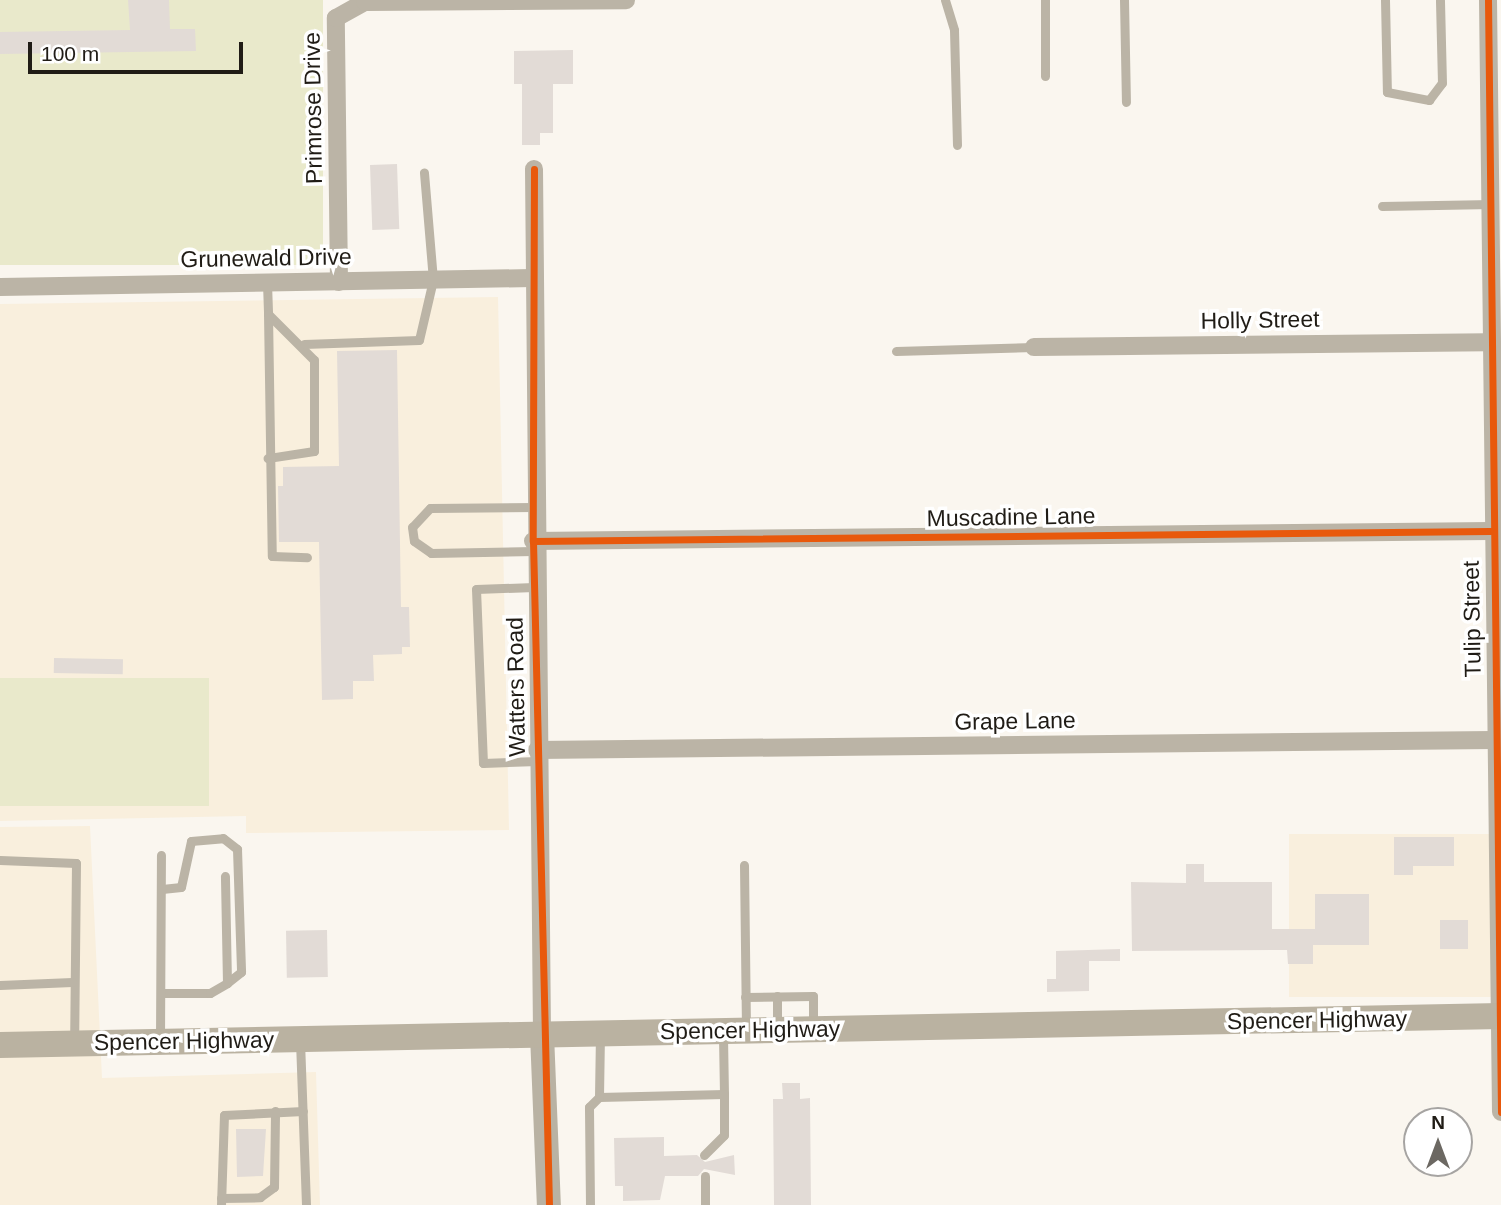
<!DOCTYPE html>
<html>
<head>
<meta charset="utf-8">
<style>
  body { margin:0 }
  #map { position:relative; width:1501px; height:1205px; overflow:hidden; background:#faf6ef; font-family:Arial,sans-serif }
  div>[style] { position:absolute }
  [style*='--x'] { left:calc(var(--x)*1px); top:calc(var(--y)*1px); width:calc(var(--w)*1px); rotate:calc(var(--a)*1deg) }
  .built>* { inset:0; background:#f9efdd; transform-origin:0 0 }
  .green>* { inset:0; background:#e9e9cb; transform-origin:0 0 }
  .building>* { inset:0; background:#e2dbd6; transform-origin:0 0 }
  .lane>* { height:9px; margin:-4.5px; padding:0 4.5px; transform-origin:4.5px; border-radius:4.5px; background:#bbb4a6 }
  .street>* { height:18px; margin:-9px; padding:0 9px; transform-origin:9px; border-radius:9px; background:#bbb4a6 }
  .secondary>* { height:24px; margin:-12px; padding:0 12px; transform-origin:12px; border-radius:12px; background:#b9b2a3 }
  .primary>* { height:26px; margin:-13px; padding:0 13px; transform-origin:13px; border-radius:13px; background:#bab2a1 }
  .cycleway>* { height:7px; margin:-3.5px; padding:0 3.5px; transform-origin:3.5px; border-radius:3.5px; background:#e8590c }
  span { translate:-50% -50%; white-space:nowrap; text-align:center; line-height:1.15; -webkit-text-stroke:7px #fff; paint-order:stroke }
  .street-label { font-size:23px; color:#201c16 }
  .north { position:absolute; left:1403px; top:1107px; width:70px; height:70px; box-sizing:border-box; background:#fff; border:2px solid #a6a4a2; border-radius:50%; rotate:0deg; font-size:19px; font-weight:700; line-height:28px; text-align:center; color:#201c16 }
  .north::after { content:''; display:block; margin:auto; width:24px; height:32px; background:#6c6862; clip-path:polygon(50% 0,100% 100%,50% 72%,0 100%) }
  .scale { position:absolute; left:28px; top:42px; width:215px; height:32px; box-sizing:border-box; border:4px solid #201c16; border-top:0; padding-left:9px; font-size:21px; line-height:24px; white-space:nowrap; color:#201c16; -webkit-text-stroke:5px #fff; paint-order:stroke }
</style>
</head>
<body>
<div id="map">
  <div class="built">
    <i style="clip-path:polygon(498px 297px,509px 830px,246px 833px,246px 816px,0 821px,0 304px)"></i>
    <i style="clip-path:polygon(90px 826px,102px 1078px,316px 1072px,320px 1205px,0 1205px,0 827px)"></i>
    <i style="left:1501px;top:834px;width:163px;height:212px;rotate:90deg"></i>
  </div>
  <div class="green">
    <i style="left:0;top:0;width:323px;height:265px"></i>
    <i style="left:0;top:678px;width:209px;height:128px"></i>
  </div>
  <div class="building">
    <i style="clip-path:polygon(128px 0,169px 0,170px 29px,195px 29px,196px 51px,0 54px,0 32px,130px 30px)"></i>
    <i style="clip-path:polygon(573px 50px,573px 84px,553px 84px,553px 133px,540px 133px,540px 145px,522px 145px,522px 84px,514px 84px,514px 51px)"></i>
    <i style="left:397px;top:164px;width:65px;height:27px;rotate:88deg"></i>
    <i style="clip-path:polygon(397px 350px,401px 607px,409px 607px,410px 647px,402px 647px,402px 654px,373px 655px,374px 681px,353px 681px,353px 699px,322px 700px,319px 542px,279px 542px,278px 486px,283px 486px,283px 467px,339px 466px,337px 351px)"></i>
    <i style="left:54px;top:658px;width:69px;height:15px;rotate:1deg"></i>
    <i style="clip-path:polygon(1394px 837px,1454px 837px,1454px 866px,1413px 866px,1413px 875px,1394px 875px)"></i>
    <i style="clip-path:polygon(1186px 864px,1204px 864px,1204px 882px,1272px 882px,1272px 929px,1315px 929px,1315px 894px,1369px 894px,1369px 945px,1313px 945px,1313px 964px,1288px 964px,1287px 950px,1132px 951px,1131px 882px,1186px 883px)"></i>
    <i style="left:1440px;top:920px;width:28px;height:29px"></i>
    <i style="left:327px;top:930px;width:47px;height:41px;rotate:89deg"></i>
    <i style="clip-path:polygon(1120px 949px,1120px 961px,1089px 961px,1089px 991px,1047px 992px,1047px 979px,1056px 979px,1056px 951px)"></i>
    <i style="clip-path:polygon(782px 1083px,800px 1083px,800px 1099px,810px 1098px,811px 1205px,774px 1205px,773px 1099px,783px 1099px)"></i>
    <i style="clip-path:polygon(236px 1129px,266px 1129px,263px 1176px,237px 1177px)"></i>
    <i style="clip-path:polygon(664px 1137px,664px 1156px,697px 1155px,705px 1162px,734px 1155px,735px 1175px,704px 1169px,698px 1176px,665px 1176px,660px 1200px,623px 1201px,623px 1186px,615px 1186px,614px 1138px)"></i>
  </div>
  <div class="lane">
    <i style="--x:945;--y:0;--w:31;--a:73"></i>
    <i style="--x:954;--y:30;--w:115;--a:88.5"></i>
    <i style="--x:1124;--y:0;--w:102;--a:88.9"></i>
    <i style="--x:1385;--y:0;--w:92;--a:88.8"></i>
    <i style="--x:1387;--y:92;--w:43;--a:10.8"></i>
    <i style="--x:1429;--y:100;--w:21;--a:-53"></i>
    <i style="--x:1442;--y:83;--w:83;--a:-91.4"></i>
    <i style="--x:1045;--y:76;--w:76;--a:-90"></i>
    <i style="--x:1382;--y:206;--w:110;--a:-1"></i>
    <i style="--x:267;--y:283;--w:31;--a:88"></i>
    <i style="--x:268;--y:314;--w:65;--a:45"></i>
    <i style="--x:314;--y:360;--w:91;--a:90"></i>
    <i style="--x:314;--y:451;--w:47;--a:171.3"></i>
    <i style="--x:268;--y:314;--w:242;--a:89.1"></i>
    <i style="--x:272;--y:556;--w:35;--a:2"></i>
    <i style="--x:304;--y:344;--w:115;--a:-2"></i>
    <i style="--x:419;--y:340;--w:62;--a:-76.9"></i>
    <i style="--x:433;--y:280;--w:108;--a:-94.8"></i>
    <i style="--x:896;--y:351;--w:138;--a:-1.7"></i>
    <i style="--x:533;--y:507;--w:103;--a:179.4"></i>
    <i style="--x:430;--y:508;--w:26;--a:133"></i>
    <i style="--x:412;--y:527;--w:14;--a:82"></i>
    <i style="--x:414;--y:541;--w:21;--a:35"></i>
    <i style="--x:431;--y:553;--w:102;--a:-1.1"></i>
    <i style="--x:534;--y:587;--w:58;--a:178"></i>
    <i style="--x:476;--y:589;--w:174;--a:87.7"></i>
    <i style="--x:483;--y:763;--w:54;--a:-2.1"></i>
    <i style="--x:0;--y:860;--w:76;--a:2.3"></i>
    <i style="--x:76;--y:863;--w:178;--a:90.6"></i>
    <i style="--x:744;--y:865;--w:164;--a:89.3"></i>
    <i style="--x:162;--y:889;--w:19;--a:-6"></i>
    <i style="--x:181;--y:887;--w:47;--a:-77.7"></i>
    <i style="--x:191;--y:841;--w:32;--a:-5"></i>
    <i style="--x:223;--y:838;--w:18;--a:38"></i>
    <i style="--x:237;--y:849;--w:123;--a:88.1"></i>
    <i style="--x:241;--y:972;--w:18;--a:142"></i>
    <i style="--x:0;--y:985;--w:72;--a:-2.4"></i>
    <i style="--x:163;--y:993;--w:47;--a:0"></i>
    <i style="--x:210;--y:993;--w:20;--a:-30"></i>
    <i style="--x:227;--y:983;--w:107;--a:-91.1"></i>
    <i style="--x:777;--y:996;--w:30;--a:90"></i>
    <i style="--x:745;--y:997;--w:68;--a:-0.8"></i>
    <i style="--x:813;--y:996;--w:32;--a:90"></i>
    <i style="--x:160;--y:1039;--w:184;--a:-89.7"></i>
    <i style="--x:300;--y:1041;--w:164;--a:87.9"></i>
    <i style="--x:599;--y:1097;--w:125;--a:-1.4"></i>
    <i style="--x:724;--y:1094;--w:59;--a:-91"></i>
    <i style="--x:704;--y:1155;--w:28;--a:-45"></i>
    <i style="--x:724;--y:1135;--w:41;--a:-90"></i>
    <i style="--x:705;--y:1176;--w:29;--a:90"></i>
    <i style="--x:221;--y:1198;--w:39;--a:-1"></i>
    <i style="--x:260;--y:1197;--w:17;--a:-36"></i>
    <i style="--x:274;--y:1187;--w:76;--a:-89.2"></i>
    <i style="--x:221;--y:1205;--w:90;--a:-88.1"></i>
    <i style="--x:224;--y:1115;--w:79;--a:-2.9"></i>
    <i style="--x:590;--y:1205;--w:98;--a:-90.6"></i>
    <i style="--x:589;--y:1107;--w:14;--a:-45"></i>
    <i style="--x:599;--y:1097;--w:61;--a:-89.1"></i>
  </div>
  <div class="street">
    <i style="--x:1488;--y:0;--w:1112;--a:89.33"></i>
    <i style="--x:534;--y:169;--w:865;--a:89.47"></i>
    <i style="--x:339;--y:282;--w:264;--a:-90.7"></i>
    <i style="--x:336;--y:18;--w:33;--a:-29"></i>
    <i style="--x:365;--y:2;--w:261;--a:-0.4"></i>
    <i style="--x:0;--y:287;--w:532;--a:-0.97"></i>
    <i style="--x:1034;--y:347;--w:453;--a:-0.6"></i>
    <i style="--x:533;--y:541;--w:957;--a:-0.6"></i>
    <i style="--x:537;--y:750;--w:956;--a:-0.6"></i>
  </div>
  <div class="secondary">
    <i style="--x:542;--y:1034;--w:171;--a:87.7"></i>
  </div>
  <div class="primary">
    <i style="--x:0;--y:1045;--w:1501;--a:-1.11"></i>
  </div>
  <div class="cycleway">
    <i style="--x:1488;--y:0;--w:1112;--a:89.33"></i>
    <i style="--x:534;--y:169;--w:372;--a:90.2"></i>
    <i style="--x:533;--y:541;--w:664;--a:88.62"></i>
    <i style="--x:533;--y:541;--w:957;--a:-0.6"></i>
  </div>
  <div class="street-label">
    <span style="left:313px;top:108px;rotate:-91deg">Primrose Drive</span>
    <span style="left:266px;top:258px;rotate:-1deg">Grunewald Drive</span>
    <span style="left:1260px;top:320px;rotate:-1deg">Holly Street</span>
    <span style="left:1011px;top:517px;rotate:-1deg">Muscadine Lane</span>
    <span style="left:1472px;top:619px;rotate:-91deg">Tulip Street</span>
    <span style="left:516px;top:687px;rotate:-91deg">Watters Road</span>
    <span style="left:1015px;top:721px;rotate:-1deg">Grape Lane</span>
    <span style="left:1317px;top:1020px;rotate:-1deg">Spencer Highway</span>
    <span style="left:750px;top:1030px;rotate:-1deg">Spencer Highway</span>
    <span style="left:184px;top:1041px;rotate:-1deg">Spencer Highway</span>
  </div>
  <div class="north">N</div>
  <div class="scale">100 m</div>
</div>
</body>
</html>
